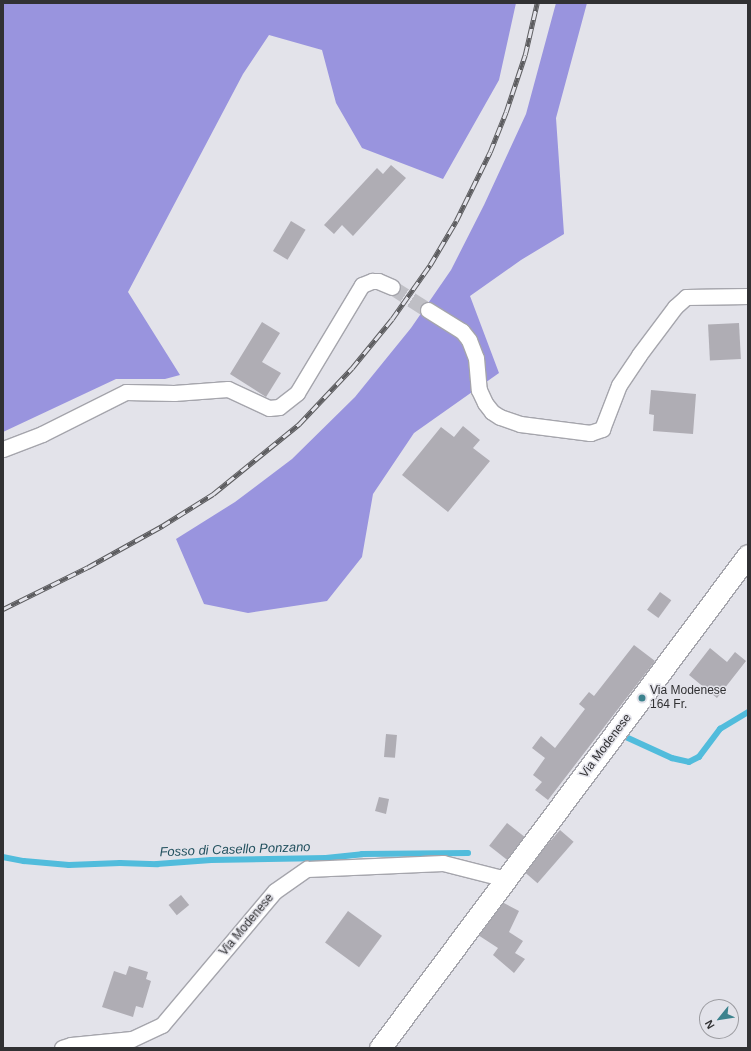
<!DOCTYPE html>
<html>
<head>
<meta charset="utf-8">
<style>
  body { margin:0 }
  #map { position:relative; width:751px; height:1051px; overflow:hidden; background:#e3e3ea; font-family:Helvetica,sans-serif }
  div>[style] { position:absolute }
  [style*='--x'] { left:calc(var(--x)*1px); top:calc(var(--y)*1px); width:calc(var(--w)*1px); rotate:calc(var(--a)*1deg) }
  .forest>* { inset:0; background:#9994de }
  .stream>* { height:5.5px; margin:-2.75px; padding:0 2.75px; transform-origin:2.75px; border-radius:2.75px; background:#51bcdc }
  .building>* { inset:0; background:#afadb4; transform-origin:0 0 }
  .street-tunnel>* { height:15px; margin-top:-7.5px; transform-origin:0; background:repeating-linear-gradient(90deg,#bfbfc5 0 15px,transparent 0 23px) }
  .roads { filter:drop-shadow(1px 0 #a5a5ac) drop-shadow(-1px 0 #a5a5ac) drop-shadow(0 1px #a5a5ac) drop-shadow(0 -1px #a5a5ac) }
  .street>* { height:15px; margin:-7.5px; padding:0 7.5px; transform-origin:7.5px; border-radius:7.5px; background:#fff }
  .secondary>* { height:21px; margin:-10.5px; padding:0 10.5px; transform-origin:10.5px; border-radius:10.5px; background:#fff }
  .rail>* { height:4.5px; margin-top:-2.25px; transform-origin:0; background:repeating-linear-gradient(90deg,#e3e3ea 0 9px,#5c5c5f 0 18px); box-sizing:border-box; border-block:1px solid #5c5c5f }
  .dots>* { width:11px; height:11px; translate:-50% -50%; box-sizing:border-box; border:2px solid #e3e3ea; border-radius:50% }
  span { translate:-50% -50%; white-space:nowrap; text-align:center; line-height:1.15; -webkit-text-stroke:3px #e3e3ea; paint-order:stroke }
  .poi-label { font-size:12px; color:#313133 }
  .left { translate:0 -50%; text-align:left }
  .street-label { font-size:12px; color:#313133 }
  .water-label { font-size:13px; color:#23515f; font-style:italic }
  .frame { position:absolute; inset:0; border:4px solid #313133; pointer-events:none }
  .north { position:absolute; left:699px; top:999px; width:40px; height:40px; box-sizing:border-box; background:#e3e3ea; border:1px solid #9c9ca1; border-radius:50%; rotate:240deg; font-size:11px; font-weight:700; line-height:16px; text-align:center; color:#313133 }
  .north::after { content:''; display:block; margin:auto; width:14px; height:18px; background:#3d838e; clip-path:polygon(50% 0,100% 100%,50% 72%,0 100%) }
</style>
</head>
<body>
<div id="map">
  <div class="forest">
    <i style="clip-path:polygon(3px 3px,516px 3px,499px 80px,443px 179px,362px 148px,336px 103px,322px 50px,269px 35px,243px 74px,128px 292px,180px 375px,165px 379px,116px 379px,3px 432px)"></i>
    <i style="clip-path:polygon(556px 3px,587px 3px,556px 118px,564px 234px,521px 260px,470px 296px,499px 373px,414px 433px,373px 494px,362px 557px,327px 601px,248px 613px,204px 604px,176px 539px,235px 502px,292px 459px,355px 397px,411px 328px,451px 270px,484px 205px,526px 114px)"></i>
  </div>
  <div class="stream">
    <i style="--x:624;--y:736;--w:53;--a:24.6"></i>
    <i style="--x:672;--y:758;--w:17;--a:13"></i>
    <i style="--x:689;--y:762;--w:11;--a:-27"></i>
    <i style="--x:699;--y:757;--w:35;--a:-53"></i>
    <i style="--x:720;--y:729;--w:33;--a:-31"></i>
    <i style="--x:3;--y:857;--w:21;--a:11"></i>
    <i style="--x:24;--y:861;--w:45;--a:5.1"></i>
    <i style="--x:69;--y:865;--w:51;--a:-2.2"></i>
    <i style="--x:120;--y:863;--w:37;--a:2"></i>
    <i style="--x:157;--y:864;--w:54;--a:-4.2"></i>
    <i style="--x:211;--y:860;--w:115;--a:-1"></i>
    <i style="--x:326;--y:858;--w:36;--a:-6"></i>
    <i style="--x:362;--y:854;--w:106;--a:-0.5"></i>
  </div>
  <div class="building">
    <i style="clip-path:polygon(391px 165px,406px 178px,353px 236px,342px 225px,334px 234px,324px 225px,377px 168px,383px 174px)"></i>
    <i style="left:291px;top:221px;width:17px;height:35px;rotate:31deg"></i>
    <i style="clip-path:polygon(262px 322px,280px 333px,262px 362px,281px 373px,266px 397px,230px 374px)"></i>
    <i style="left:739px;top:323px;width:36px;height:31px;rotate:87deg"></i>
    <i style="clip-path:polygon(651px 390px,696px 394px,693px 434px,653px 431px,654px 415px,649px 414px)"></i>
    <i style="clip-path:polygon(463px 426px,480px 440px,473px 448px,490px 461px,448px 512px,402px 475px,441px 427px,454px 437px)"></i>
    <i style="left:660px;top:592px;width:14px;height:22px;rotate:36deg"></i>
    <i style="clip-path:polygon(634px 645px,655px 661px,548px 800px,535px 790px,542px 782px,533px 775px,545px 758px,532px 748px,541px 736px,555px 748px,585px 709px,579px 704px,589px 692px,594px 696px)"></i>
    <i style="clip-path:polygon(710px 648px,727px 662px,735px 652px,746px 661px,717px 698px,689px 675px)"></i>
    <i style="left:386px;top:734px;width:11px;height:23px;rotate:5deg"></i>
    <i style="clip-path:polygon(379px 797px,389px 799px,386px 814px,375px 811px)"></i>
    <i style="left:507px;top:823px;width:23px;height:29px;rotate:38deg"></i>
    <i style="left:560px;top:830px;width:18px;height:55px;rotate:41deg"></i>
    <i style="left:181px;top:895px;width:13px;height:16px;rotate:51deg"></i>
    <i style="clip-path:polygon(502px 902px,519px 911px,509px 932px,523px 941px,515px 953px,525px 959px,514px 973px,493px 955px,498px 948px,478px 935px)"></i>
    <i style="left:348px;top:911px;width:42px;height:39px;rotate:36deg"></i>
    <i style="clip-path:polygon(129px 966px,148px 972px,146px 979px,151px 981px,143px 1008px,136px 1006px,133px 1017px,102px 1007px,114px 971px,126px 975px)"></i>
  </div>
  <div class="street-tunnel">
    <i style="--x:392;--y:287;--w:43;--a:32.6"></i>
  </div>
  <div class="roads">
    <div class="street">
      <i style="--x:428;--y:310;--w:40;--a:32"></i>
      <i style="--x:462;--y:331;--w:11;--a:52"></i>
      <i style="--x:469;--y:340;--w:19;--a:69"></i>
      <i style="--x:476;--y:358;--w:32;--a:85"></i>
      <i style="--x:479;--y:390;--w:14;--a:65"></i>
      <i style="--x:485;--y:403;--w:11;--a:52"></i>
      <i style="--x:492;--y:412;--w:9;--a:32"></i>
      <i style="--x:500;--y:417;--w:21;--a:19"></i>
      <i style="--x:520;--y:424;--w:71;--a:7.3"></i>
      <i style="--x:590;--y:433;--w:13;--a:-18"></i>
      <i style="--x:602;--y:429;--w:47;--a:-68.9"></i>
      <i style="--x:619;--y:385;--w:36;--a:-56"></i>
      <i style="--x:639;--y:355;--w:60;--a:-53.1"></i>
      <i style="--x:675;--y:307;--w:15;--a:-42"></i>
      <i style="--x:686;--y:297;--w:62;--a:-0.9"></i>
      <i style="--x:3;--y:449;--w:42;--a:-21"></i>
      <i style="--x:42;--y:434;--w:94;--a:-26.6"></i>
      <i style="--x:126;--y:392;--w:48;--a:1.2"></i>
      <i style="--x:174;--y:393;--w:54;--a:-4.2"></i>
      <i style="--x:228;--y:389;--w:45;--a:24.9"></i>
      <i style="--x:269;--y:408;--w:10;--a:-6"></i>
      <i style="--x:279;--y:407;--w:23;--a:-38"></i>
      <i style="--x:297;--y:393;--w:126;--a:-59"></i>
      <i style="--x:362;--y:285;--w:11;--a:-22"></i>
      <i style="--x:372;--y:281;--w:6;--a:0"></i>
      <i style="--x:378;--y:281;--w:15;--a:23"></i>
      <i style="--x:62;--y:1048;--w:9;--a:-18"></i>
      <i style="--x:71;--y:1045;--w:61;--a:-5.6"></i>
      <i style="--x:132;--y:1039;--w:33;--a:-25"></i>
      <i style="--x:162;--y:1025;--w:175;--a:-49.9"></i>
      <i style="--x:275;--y:891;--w:39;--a:-35"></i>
      <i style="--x:307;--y:869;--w:136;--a:-2.5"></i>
      <i style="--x:443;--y:863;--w:65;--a:14.3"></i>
    </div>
    <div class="secondary">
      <i style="--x:380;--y:1048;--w:615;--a:-53.26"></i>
    </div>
  </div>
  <div class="rail">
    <i style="--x:3;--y:609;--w:95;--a:-26.3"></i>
    <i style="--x:88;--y:567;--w:85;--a:-29"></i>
    <i style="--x:162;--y:526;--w:60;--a:-32.1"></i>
    <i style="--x:213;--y:494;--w:111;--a:-39.1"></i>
    <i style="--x:299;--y:424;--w:77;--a:-46.6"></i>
    <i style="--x:352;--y:368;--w:63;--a:-50.8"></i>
    <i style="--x:392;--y:319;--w:66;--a:-54.9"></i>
    <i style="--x:430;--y:265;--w:51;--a:-59.4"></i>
    <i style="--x:456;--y:221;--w:77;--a:-63.8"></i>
    <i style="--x:490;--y:152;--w:43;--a:-68.2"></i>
    <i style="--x:506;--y:112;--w:60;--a:-71.6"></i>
    <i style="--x:525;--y:55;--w:53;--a:-77"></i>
  </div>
  <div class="dots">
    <i style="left:642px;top:698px;background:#3d838e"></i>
  </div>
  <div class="poi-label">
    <span class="left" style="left:650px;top:698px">Via Modenese<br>164 Fr.</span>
  </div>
  <div class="street-label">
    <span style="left:606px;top:746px;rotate:-53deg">Via Modenese</span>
    <span style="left:247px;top:925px;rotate:-50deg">Via Modenese</span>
  </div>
  <div class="water-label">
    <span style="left:235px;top:850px;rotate:-2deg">Fosso di Casello Ponzano</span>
  </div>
  <div class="frame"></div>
  <div class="north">N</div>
</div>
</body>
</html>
